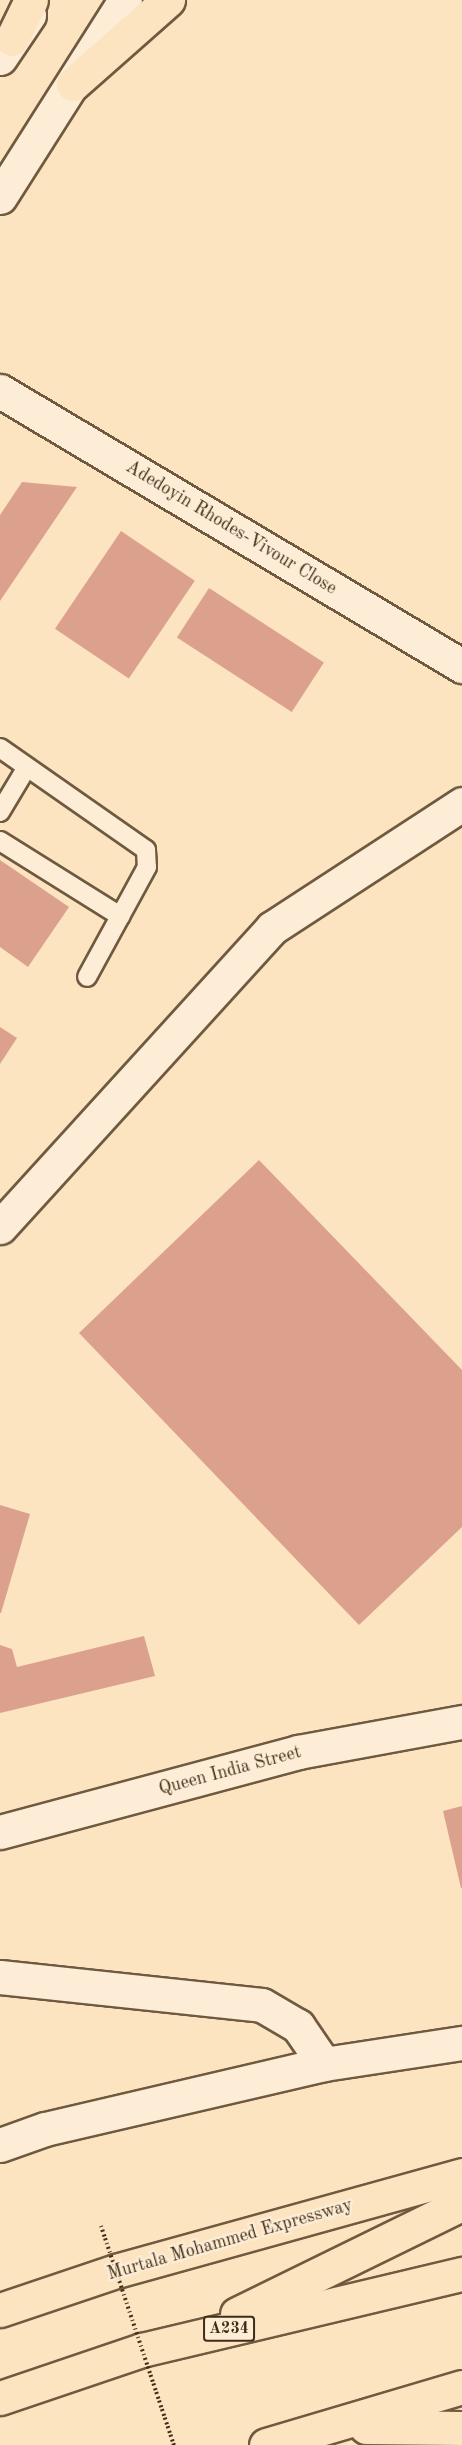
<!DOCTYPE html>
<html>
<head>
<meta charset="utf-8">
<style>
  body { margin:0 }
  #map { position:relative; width:462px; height:2445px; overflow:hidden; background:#fce4c1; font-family:"Old Standard TT",serif }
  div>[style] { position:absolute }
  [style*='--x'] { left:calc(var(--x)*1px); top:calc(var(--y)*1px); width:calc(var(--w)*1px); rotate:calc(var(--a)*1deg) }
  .building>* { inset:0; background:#dca18d; transform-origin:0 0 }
  .roads { filter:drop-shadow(2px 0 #6f5a40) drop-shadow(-2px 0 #6f5a40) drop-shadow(0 2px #6f5a40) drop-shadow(0 -2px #6f5a40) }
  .service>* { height:18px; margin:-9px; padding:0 9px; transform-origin:9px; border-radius:9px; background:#fdedd7 }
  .minor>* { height:33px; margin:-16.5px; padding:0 16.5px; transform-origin:16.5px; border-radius:16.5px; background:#fdedd7 }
  .secondary>* { height:33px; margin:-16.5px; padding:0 16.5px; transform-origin:16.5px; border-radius:16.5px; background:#fdedd7 }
  .trunk>* { height:33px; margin:-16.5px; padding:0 16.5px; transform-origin:16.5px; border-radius:16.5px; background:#fce4c1 }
  .motorway>* { height:33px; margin:-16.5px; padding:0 16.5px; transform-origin:16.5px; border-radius:16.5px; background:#fce4c1 }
  .path-bridge>* { height:4px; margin-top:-2px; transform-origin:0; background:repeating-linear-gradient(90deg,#402c15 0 1.5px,transparent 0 4.5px) }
  span { translate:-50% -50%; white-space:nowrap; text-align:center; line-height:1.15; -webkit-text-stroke:4.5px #fdedd7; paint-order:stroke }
  .shield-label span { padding:2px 4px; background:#fdedd7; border:2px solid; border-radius:4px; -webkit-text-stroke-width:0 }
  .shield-label { font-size:16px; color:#402c15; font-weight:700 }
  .street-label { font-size:18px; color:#402c15 }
</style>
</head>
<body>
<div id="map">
  <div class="building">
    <i style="clip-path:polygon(22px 482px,77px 487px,0 601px,0 515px)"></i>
    <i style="left:121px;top:531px;width:89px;height:118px;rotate:34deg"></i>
    <i style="left:209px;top:588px;width:137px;height:59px;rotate:33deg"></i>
    <i style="clip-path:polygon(0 860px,69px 907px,28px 967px,0 947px)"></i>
    <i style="clip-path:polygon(0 1027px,17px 1038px,0 1064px)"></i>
    <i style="clip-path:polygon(259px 1160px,462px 1370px,462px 1527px,359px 1625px,79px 1333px)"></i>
    <i style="clip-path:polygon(0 1505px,30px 1514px,1px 1613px,0 1613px)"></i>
    <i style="clip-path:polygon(144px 1636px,155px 1676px,0 1713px,0 1645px,12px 1649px,17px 1667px)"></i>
    <i style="clip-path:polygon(462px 1806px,462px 1888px,461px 1888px,443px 1811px)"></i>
  </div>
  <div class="roads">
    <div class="service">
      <i style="--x:0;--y:748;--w:178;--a:34.9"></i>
      <i style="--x:146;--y:850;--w:17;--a:87"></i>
      <i style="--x:147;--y:867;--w:125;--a:118.6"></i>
      <i style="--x:0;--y:812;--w:52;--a:-59"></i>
      <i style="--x:0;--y:841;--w:142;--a:32"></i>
    </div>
    <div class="minor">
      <i style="--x:0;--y:391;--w:538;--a:30.76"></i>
      <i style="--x:0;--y:1227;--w:404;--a:-47.7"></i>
      <i style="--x:272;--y:928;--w:227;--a:-33.1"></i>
      <i style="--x:0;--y:1832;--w:309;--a:-15"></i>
      <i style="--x:298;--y:1752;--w:167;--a:-10.4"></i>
      <i style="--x:0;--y:1977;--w:263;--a:6.1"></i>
      <i style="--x:262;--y:2005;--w:42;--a:30.3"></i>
      <i style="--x:298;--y:2026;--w:46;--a:55.6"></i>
      <i style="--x:0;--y:2145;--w:48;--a:-19.6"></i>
      <i style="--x:45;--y:2129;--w:286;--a:-13.1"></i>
      <i style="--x:324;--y:2064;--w:140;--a:-8.7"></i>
    </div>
    <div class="secondary">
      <i style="--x:0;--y:58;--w:52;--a:-56"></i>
      <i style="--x:0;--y:197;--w:233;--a:-57.6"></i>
    </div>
    <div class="trunk">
      <i style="--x:12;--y:39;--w:43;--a:-64"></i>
      <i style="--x:73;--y:84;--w:127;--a:-41.5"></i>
      <i style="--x:0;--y:2310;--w:122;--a:-18.6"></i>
      <i style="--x:116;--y:2271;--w:359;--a:-15.5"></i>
    </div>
    <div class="motorway">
      <i style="--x:237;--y:2314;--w:250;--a:-26.1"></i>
      <i style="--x:0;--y:2398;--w:150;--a:-18.7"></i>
      <i style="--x:142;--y:2350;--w:329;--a:-13.4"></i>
      <i style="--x:366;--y:2427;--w:96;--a:0.6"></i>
      <i style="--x:266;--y:2445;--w:204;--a:-16.5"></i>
    </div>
  </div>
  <div class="path-bridge">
    <i style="--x:101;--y:2226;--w:231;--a:71.6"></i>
  </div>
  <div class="shield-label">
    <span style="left:229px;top:2329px">A234</span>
  </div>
  <div class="street-label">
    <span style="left:231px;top:528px;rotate:31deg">Adedoyin Rhodes-Vivour Close</span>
    <span style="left:230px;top:1771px;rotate:-15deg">Queen India Street</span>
    <span style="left:230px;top:2240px;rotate:-16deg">Murtala Mohammed Expressway</span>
  </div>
</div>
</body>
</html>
